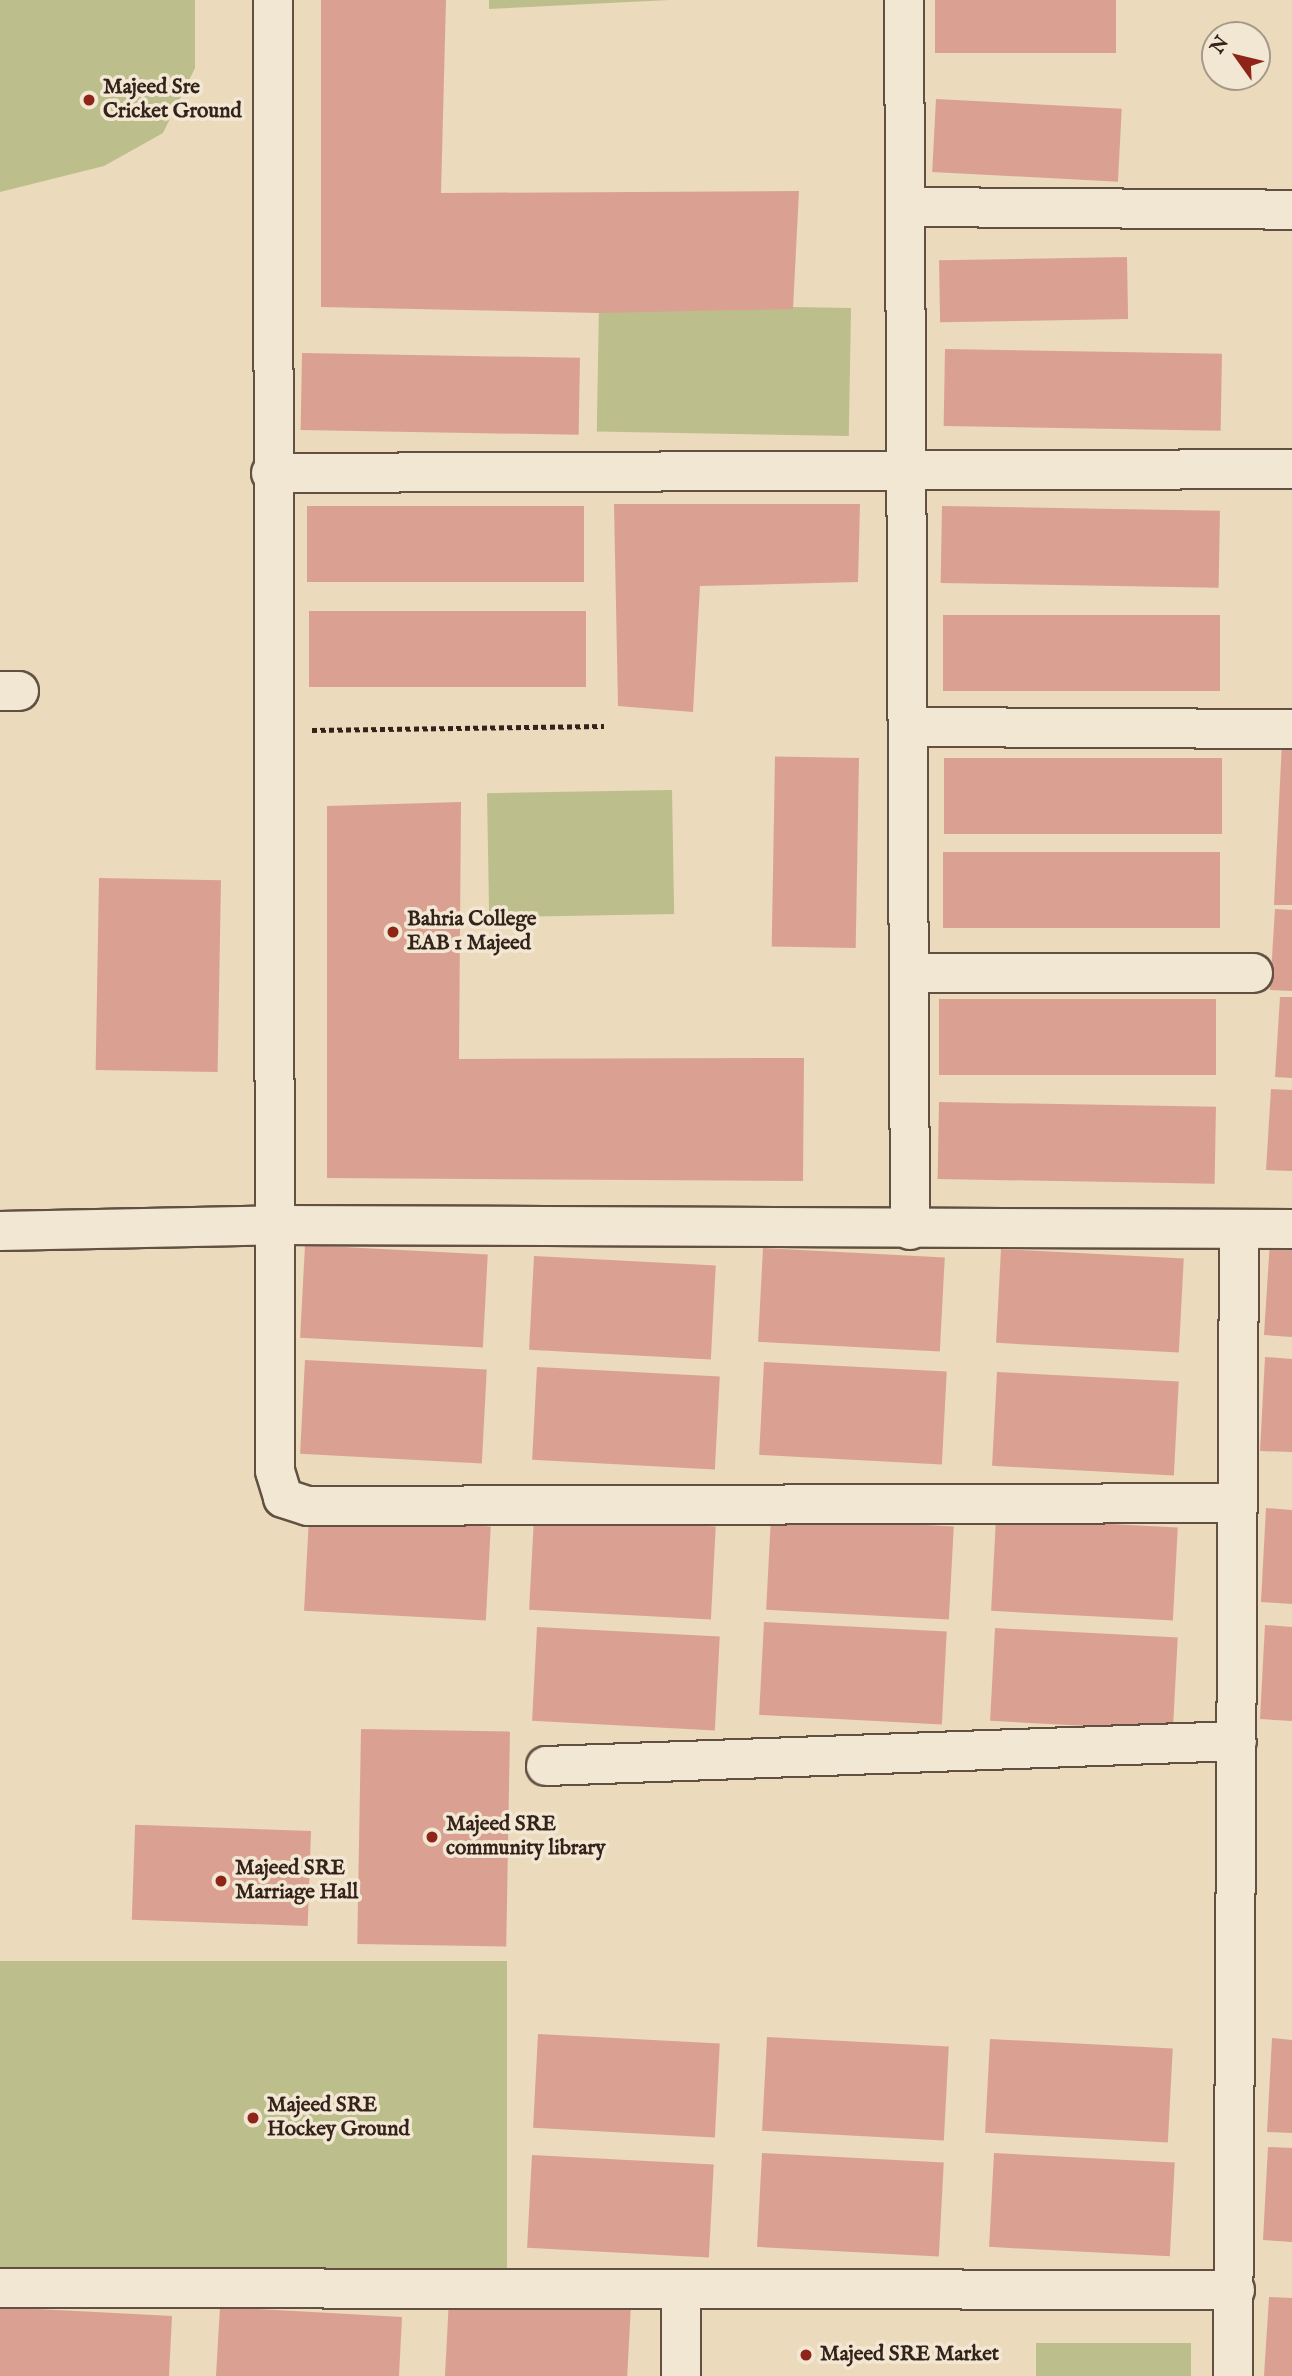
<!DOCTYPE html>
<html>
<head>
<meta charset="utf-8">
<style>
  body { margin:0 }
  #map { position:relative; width:1292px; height:2376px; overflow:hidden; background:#ebdabb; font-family:"IM FELL English",serif }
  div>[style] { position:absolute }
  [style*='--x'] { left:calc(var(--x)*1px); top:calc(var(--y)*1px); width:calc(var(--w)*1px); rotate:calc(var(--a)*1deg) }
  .green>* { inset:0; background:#bcbe8c; transform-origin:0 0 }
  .building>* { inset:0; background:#daa192; transform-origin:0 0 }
  .path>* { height:4.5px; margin-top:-2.25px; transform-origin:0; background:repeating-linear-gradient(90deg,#35231b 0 5px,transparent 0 8.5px) }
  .roads { filter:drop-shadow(2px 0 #625143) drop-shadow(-2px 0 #625143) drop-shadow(0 2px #625143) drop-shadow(0 -2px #625143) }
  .street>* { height:38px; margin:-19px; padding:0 19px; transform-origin:19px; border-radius:19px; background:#f2e7d3 }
  .dots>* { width:19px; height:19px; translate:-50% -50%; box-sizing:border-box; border:4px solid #f2e7d3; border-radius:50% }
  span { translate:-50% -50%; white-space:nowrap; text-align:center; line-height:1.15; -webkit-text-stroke:7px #f2e7d3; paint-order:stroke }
  .poi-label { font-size:21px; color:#35231b; font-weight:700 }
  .left { translate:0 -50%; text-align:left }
  .north { position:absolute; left:1201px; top:21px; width:70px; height:70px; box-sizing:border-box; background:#f2e7d3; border:2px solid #a69989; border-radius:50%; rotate:304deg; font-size:19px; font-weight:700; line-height:28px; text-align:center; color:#35231b }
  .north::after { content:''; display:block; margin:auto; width:24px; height:32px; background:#8f2418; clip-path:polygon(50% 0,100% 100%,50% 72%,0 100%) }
</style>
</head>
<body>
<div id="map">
  <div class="green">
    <i style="clip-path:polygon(0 0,195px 0,195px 68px,163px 133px,104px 166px,0 192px)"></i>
    <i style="clip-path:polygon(489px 0,669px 0,489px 9px)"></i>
    <i style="left:851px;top:308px;width:128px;height:252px;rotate:91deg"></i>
    <i style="left:672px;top:790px;width:124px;height:185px;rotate:89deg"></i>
    <i style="left:0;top:1961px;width:507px;height:311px"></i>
    <i style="left:1191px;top:2343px;width:33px;height:155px;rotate:90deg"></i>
  </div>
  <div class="building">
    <i style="clip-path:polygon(321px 0,446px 0,441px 193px,799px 191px,793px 309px,599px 313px,321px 307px)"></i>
    <i style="left:935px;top:0;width:181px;height:53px"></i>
    <i style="left:936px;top:99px;width:186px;height:73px;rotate:3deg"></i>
    <i style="left:1127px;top:257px;width:62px;height:188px;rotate:89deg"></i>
    <i style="left:945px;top:349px;width:277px;height:77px;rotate:1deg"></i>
    <i style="left:302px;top:353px;width:278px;height:77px;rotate:1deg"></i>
    <i style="clip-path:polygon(614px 504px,860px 504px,858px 582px,700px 586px,693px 712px,618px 706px)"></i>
    <i style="left:307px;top:506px;width:277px;height:76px"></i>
    <i style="left:942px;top:506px;width:278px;height:77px;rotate:1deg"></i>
    <i style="left:309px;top:611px;width:277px;height:76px"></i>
    <i style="left:943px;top:615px;width:277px;height:76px"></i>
    <i style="clip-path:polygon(1282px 742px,1292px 742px,1292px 905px,1274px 905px)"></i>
    <i style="left:859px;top:758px;width:190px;height:84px;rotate:91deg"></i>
    <i style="left:944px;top:758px;width:278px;height:76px"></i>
    <i style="clip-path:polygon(461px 802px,459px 1059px,804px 1058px,803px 1181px,327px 1178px,327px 806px)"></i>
    <i style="left:943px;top:852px;width:277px;height:76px"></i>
    <i style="left:99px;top:878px;width:122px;height:192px;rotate:1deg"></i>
    <i style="clip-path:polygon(1275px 909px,1292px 910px,1292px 991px,1270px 990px)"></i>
    <i style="clip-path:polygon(1280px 997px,1292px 997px,1292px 1078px,1275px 1077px)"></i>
    <i style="left:939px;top:999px;width:277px;height:76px"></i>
    <i style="clip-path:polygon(1271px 1089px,1292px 1090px,1292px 1171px,1266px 1170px)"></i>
    <i style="left:939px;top:1102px;width:277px;height:77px;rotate:1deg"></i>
    <i style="clip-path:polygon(1270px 1241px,1292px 1243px,1292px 1337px,1264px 1335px)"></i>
    <i style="left:305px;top:1245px;width:183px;height:93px;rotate:3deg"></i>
    <i style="left:763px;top:1248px;width:182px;height:94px;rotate:3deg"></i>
    <i style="left:1001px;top:1249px;width:183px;height:94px;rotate:3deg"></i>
    <i style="left:534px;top:1256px;width:182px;height:94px;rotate:3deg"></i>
    <i style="clip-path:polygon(1265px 1357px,1292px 1359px,1292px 1452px,1260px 1451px)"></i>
    <i style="left:305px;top:1360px;width:182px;height:94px;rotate:3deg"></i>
    <i style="left:764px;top:1362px;width:183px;height:93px;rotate:3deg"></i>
    <i style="left:537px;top:1367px;width:183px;height:93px;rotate:3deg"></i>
    <i style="left:997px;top:1372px;width:182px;height:94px;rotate:3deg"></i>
    <i style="clip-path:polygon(1266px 1508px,1292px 1510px,1292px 1604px,1261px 1602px)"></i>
    <i style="left:309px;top:1517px;width:182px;height:94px;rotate:3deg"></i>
    <i style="left:534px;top:1517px;width:182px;height:93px;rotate:3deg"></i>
    <i style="left:771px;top:1517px;width:183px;height:93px;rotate:3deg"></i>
    <i style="left:996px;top:1518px;width:182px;height:93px;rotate:3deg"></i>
    <i style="left:764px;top:1622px;width:183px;height:93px;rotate:3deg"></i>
    <i style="clip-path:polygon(1265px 1625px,1292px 1627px,1292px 1721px,1260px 1719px)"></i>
    <i style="left:537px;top:1627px;width:183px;height:94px;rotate:3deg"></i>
    <i style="left:995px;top:1628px;width:183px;height:93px;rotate:3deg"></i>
    <i style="left:361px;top:1729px;width:149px;height:215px;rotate:1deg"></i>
    <i style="left:311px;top:1831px;width:95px;height:176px;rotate:92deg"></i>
    <i style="left:538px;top:2034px;width:182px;height:94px;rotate:3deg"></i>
    <i style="left:767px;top:2037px;width:182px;height:94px;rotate:3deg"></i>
    <i style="clip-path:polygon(1272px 2038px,1292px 2040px,1292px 2133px,1267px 2132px)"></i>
    <i style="left:990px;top:2039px;width:183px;height:94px;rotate:3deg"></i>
    <i style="clip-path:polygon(1268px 2147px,1292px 2148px,1292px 2242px,1263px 2240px)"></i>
    <i style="left:762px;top:2153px;width:182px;height:94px;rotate:3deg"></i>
    <i style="left:994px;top:2153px;width:181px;height:94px;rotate:3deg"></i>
    <i style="left:532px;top:2155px;width:182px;height:93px;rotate:3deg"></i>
    <i style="clip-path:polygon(1269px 2297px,1292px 2298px,1292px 2376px,1264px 2376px)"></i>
    <i style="left:449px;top:2299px;width:182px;height:77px;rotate:3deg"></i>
    <i style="clip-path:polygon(0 2307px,172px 2316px,169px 2376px,0 2376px)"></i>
    <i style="clip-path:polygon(220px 2307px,402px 2317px,399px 2376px,216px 2376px)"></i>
  </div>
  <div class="path">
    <i style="--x:312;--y:730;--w:292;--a:-0.8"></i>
  </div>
  <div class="roads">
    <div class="street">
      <i style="--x:273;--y:0;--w:1471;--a:89.92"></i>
      <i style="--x:275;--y:1471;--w:28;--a:73"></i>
      <i style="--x:283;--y:1498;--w:26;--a:18"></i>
      <i style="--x:308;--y:1506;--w:930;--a:-0.18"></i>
      <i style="--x:904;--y:0;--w:1230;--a:89.72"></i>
      <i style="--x:906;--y:207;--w:386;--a:0.4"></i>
      <i style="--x:271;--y:473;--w:1021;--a:-0.22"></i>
      <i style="--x:0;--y:691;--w:19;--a:0"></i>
      <i style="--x:909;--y:727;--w:383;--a:0.3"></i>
      <i style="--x:912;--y:973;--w:341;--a:0"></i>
      <i style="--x:0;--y:1231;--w:278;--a:-1.2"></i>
      <i style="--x:278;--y:1225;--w:1014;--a:0.23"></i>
      <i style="--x:546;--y:1766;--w:691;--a:-2.07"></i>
      <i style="--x:0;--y:2288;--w:1235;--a:0.09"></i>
      <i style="--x:681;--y:2290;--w:86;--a:90"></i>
      <i style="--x:1233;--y:2376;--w:1144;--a:-89.7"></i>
    </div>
  </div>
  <div class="dots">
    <i style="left:89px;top:100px;background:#8f2418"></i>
    <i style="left:393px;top:932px;background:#8f2418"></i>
    <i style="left:432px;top:1837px;background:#8f2418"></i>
    <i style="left:221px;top:1881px;background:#8f2418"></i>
    <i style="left:253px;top:2118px;background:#8f2418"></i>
    <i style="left:806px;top:2355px;background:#8f2418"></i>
  </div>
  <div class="poi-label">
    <span class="left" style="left:103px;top:100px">Majeed Sre<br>Cricket Ground</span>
    <span class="left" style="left:407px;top:932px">Bahria College<br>EAB 1 Majeed</span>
    <span class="left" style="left:446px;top:1837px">Majeed SRE<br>community library</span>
    <span class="left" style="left:235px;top:1881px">Majeed SRE<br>Marriage Hall</span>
    <span class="left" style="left:267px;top:2118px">Majeed SRE<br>Hockey Ground</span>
    <span class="left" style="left:820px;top:2355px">Majeed SRE Market</span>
  </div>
  <div class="north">N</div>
</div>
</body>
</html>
